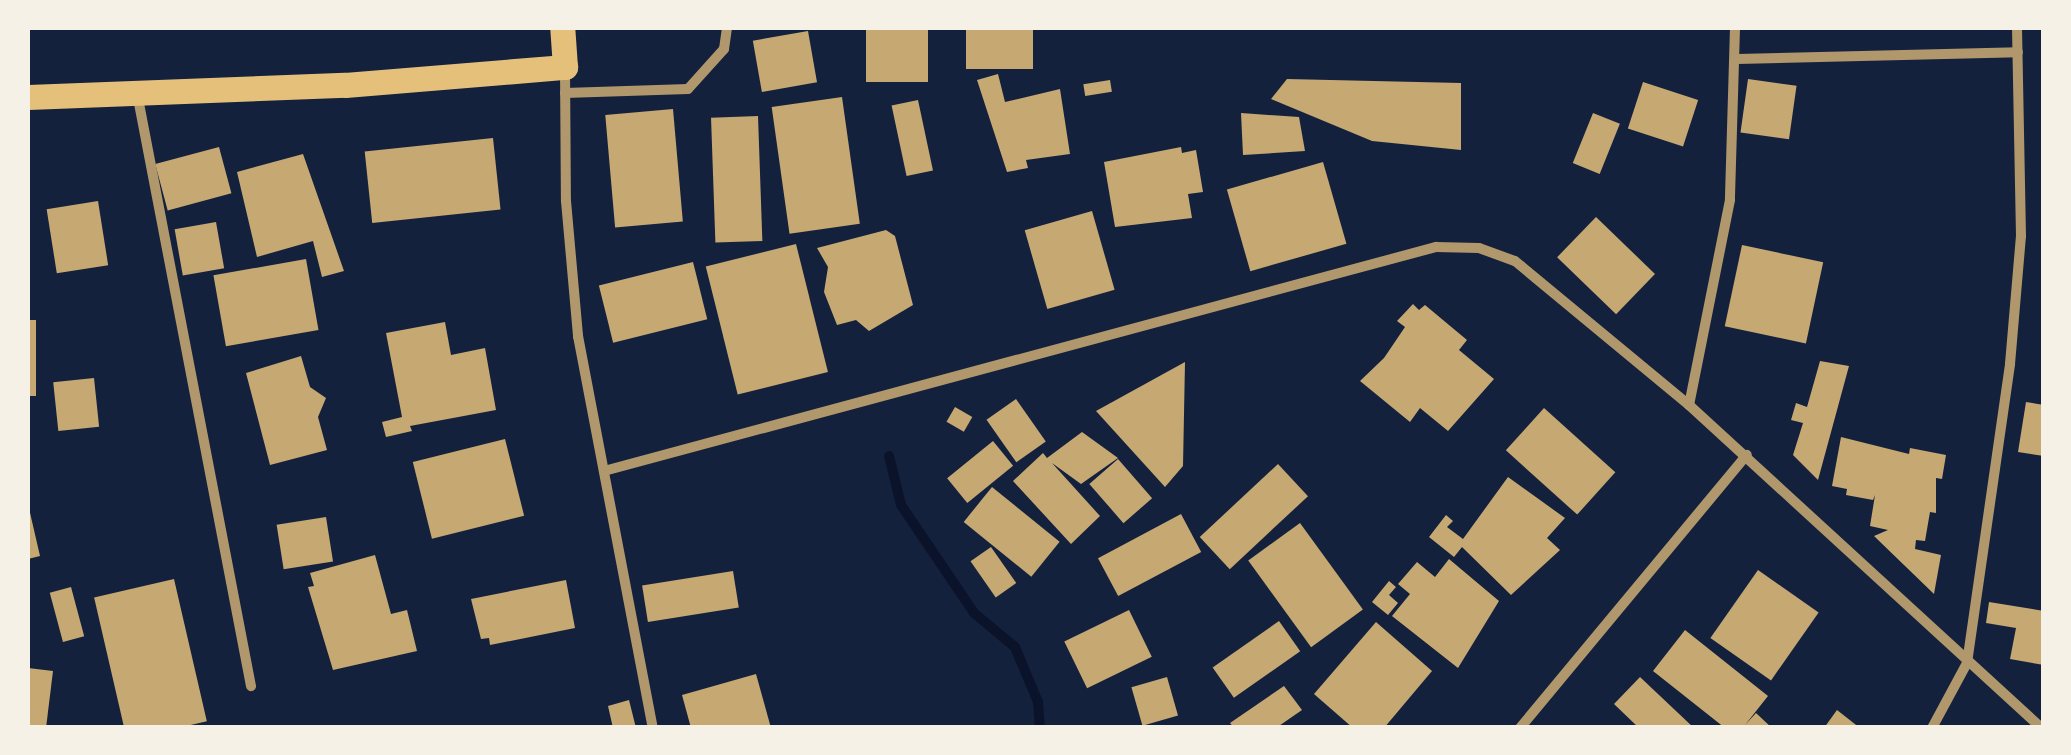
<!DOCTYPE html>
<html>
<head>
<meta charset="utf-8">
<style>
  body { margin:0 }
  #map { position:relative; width:2071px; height:755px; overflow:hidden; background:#14213d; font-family:"Asap Condensed",sans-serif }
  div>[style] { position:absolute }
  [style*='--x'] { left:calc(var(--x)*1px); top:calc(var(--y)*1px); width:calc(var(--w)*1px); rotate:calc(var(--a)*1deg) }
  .stream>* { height:10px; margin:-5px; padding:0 5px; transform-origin:5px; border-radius:5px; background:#0b132b }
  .building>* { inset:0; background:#c6a872; transform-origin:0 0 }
  .minor>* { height:10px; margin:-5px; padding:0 5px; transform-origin:5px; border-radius:5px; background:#b1986c }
  .primary>* { height:25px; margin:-12.5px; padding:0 12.5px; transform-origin:12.5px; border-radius:12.5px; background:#e5c07b }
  span { translate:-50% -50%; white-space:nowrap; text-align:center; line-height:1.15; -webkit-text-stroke:10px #f6f1e7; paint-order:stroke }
  .frame { position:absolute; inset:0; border:30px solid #f6f1e7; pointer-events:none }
</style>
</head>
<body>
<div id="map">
  <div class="stream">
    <i style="--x:889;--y:456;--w:50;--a:76.2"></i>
    <i style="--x:901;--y:505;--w:130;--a:55.9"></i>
    <i style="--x:974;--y:613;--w:53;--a:39.7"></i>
    <i style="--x:1015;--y:647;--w:60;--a:67.3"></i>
    <i style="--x:1038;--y:702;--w:26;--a:86"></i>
  </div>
  <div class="building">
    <i style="left:866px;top:28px;width:62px;height:54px"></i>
    <i style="left:966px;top:28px;width:67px;height:41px"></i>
    <i style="left:808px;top:31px;width:52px;height:56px;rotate:80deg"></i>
    <i style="clip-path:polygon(998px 74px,1005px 102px,1060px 89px,1070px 154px,1026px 160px,1028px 168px,1007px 172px,977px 80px)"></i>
    <i style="clip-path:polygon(1287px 79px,1461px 83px,1461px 150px,1372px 141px,1271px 99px)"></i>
    <i style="left:1748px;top:79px;width:49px;height:54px;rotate:8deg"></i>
    <i style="left:1110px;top:80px;width:12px;height:27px;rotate:81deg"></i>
    <i style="left:1643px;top:82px;width:58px;height:49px;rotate:18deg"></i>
    <i style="left:842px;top:97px;width:128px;height:71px;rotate:82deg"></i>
    <i style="left:918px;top:100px;width:72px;height:27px;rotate:78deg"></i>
    <i style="left:673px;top:109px;width:113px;height:68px;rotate:85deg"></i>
    <i style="clip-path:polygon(1241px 113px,1299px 117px,1305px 151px,1243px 155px)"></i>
    <i style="left:1593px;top:113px;width:29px;height:54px;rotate:22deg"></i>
    <i style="left:758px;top:116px;width:125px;height:47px;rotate:88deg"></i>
    <i style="left:493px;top:138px;width:72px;height:129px;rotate:84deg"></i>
    <i style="left:219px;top:147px;width:48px;height:66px;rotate:75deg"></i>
    <i style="clip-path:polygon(1181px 147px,1182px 153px,1196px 150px,1203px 192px,1188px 194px,1192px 218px,1115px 227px,1104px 162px)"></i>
    <i style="clip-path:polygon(303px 154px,344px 271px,322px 277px,313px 241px,257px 257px,237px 172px)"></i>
    <i style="left:1323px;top:162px;width:85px;height:100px;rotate:74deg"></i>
    <i style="left:98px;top:201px;width:65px;height:52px;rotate:81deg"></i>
    <i style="left:1092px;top:211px;width:82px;height:70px;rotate:74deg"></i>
    <i style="left:1596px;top:217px;width:82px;height:56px;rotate:44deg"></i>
    <i style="left:216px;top:222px;width:47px;height:42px;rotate:80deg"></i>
    <i style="clip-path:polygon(886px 230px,895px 236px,913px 305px,869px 331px,856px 320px,837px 325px,824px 292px,828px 267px,817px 248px)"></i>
    <i style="left:796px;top:244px;width:132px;height:93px;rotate:76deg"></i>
    <i style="left:1742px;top:245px;width:83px;height:83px;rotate:12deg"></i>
    <i style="left:306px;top:259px;width:72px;height:94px;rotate:80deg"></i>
    <i style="left:693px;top:262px;width:59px;height:97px;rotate:76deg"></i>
    <i style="clip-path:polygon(1413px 304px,1419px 310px,1425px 305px,1467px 340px,1459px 350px,1494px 379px,1448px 431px,1420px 408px,1410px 422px,1360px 381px,1384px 358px,1405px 327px,1397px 321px)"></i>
    <i style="left:28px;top:320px;width:8px;height:76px"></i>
    <i style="clip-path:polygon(445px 322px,451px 355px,485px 348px,496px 410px,410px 426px,412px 431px,386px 437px,382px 422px,402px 417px,386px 333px)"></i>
    <i style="clip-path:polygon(301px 356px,310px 387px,326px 398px,318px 417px,327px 450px,270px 465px,246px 373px)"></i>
    <i style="clip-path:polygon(1820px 361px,1849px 366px,1818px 480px,1793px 455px,1803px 423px,1791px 420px,1796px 403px,1807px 407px)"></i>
    <i style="clip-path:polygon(1185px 362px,1183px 466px,1165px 487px,1096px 411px)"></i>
    <i style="left:94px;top:378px;width:49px;height:41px;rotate:84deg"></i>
    <i style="left:1016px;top:399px;width:52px;height:36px;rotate:55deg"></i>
    <i style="clip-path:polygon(2026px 402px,2044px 405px,2044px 456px,2018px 452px)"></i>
    <i style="left:955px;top:407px;width:20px;height:17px;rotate:30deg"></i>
    <i style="left:1544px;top:408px;width:96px;height:57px;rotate:42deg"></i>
    <i style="clip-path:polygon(1082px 432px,1118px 458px,1081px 484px,1052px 463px,1100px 516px,1071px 544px,1013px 481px,1043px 453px,1047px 458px)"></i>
    <i style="clip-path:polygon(1841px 437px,1909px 454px,1910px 448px,1946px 455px,1942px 479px,1936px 478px,1936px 513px,1930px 512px,1925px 541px,1916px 540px,1915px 549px,1941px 555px,1934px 594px,1874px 536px,1888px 530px,1870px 526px,1875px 495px,1873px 500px,1846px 495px,1847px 489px,1832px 486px)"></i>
    <i style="left:505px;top:439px;width:79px;height:95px;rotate:76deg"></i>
    <i style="left:993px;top:441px;width:32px;height:59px;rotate:51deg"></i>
    <i style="left:1118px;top:459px;width:52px;height:38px;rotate:49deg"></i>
    <i style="left:1278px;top:464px;width:44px;height:107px;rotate:47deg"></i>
    <i style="clip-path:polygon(1508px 477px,1565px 518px,1547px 538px,1560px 550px,1511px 595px,1462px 547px,1454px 557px,1429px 537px,1446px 515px,1453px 521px,1447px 527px,1463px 539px)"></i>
    <i style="left:992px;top:487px;width:87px;height:45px;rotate:39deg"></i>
    <i style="clip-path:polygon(28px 504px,40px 556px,28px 559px)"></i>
    <i style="left:1181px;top:514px;width:43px;height:94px;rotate:62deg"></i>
    <i style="left:326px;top:517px;width:45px;height:50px;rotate:81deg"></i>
    <i style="left:1300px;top:523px;width:107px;height:64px;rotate:54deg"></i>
    <i style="left:991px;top:547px;width:44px;height:25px;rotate:55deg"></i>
    <i style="clip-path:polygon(375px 555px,391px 614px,407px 610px,417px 651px,333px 670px,308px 587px,314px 586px,310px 573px)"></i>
    <i style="clip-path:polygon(1449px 559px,1499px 601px,1458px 668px,1392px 616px,1410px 594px,1398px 584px,1417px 562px,1435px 577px)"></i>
    <i style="left:1758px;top:570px;width:74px;height:83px;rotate:35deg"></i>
    <i style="left:733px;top:571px;width:37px;height:92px;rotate:81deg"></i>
    <i style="left:174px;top:579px;width:146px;height:82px;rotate:77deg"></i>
    <i style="clip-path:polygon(566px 580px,575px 628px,490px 645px,489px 638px,481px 639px,471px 599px)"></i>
    <i style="clip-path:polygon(1389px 581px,1396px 587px,1389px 595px,1398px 603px,1388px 615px,1372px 602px)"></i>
    <i style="left:71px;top:587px;width:51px;height:22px;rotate:75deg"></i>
    <i style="clip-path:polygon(1989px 602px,2044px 611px,2044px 665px,2010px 659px,2016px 628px,1986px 623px)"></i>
    <i style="left:1129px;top:610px;width:52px;height:72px;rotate:64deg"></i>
    <i style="left:1279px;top:621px;width:37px;height:81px;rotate:55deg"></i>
    <i style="clip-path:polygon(1376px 622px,1432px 671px,1384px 728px,1353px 728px,1314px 694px)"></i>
    <i style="clip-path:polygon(1685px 630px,1768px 696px,1745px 725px,1756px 713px,1772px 728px,1725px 728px,1653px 671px)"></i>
    <i style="clip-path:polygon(28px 668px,53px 671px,46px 728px,28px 728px)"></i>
    <i style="clip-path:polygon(756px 674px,771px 728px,691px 728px,682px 695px)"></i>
    <i style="left:1167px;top:677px;width:40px;height:37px;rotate:74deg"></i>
    <i style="clip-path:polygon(1640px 677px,1694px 728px,1639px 728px,1614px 704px)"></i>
    <i style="clip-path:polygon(1284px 686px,1302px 710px,1276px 728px,1234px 728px,1230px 723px)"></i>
    <i style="clip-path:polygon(629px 700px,636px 728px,613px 728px,608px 706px)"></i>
    <i style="clip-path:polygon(1837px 710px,1860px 728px,1824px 728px)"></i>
  </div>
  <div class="minor">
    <i style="--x:1735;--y:28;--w:172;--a:91.7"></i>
    <i style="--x:1730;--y:200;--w:209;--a:101.3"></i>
    <i style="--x:1689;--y:405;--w:478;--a:42.5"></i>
    <i style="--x:1737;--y:59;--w:281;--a:-1.4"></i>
    <i style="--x:565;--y:68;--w:133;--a:89.6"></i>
    <i style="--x:566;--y:201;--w:136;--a:84.9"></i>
    <i style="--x:578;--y:336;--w:399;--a:79.2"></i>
    <i style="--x:137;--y:93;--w:604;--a:79.12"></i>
    <i style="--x:565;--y:93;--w:123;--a:-1.9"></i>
    <i style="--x:688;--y:89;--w:54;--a:-48"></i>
    <i style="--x:724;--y:49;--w:21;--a:-82"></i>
    <i style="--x:604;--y:471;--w:862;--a:-15.07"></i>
    <i style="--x:1436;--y:247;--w:43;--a:1.3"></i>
    <i style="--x:1479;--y:248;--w:38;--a:20"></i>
    <i style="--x:1515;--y:261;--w:226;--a:39.6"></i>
    <i style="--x:1520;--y:728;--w:355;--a:-50.3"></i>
    <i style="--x:1932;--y:728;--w:74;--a:-61.7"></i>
    <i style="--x:1967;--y:663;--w:302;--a:-81.8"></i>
    <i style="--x:2010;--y:364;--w:128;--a:-85.1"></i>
    <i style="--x:2021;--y:236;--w:208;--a:-91.1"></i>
  </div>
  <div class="primary">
    <i style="--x:28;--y:97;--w:317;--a:-2.2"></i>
    <i style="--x:345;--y:85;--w:221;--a:-4.7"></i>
    <i style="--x:565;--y:67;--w:39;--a:-94"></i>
  </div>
  <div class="frame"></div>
</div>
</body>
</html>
